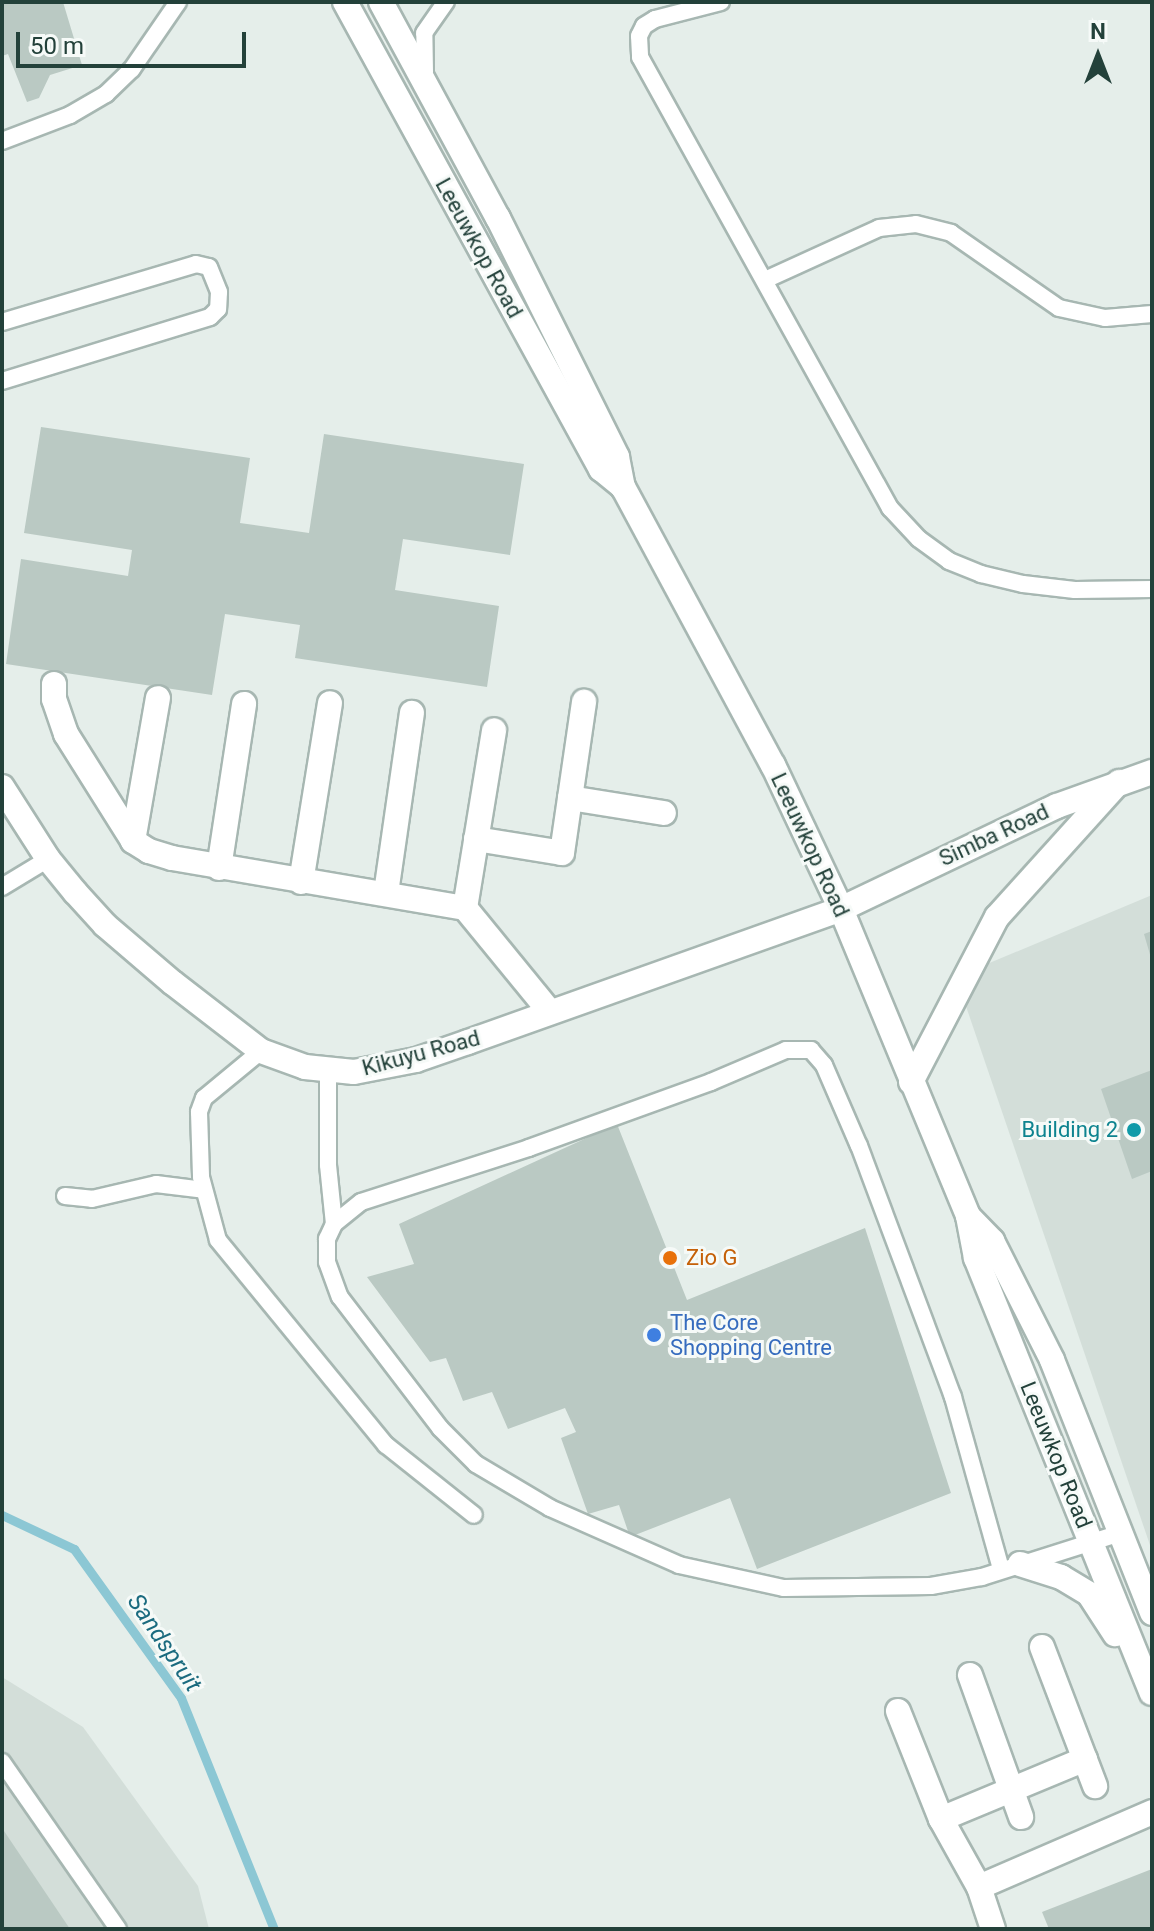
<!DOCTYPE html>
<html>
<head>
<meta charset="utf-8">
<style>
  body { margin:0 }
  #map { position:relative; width:1154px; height:1931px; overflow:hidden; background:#e5eeea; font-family:Roboto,sans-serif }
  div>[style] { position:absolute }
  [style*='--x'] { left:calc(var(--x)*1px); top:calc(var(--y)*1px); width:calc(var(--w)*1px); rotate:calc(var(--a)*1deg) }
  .built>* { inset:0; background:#d3ded9 }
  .stream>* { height:9px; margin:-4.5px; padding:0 4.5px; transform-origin:4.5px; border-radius:4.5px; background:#8cc7d4 }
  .building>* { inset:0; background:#bac9c3 }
  .roads { filter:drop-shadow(2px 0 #a7b7b2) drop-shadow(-2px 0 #a7b7b2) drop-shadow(0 2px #a7b7b2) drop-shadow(0 -2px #a7b7b2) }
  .service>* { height:16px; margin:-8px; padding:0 8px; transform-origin:8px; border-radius:8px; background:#fff }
  .minor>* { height:24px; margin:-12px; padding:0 12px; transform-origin:12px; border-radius:12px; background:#fff }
  .tertiary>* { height:24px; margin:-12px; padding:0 12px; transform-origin:12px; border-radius:12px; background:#fff }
  .dots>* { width:22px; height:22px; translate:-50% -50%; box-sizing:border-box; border:4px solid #f6faf8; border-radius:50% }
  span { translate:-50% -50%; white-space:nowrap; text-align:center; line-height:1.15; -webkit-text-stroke:6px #f6faf8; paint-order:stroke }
  .street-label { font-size:22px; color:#23413a }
  .culture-label { font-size:22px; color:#0d838f }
  .right { translate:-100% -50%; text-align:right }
  .food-label { font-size:22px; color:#c56008 }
  .left { translate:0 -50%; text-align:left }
  .shop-label { font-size:22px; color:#366cbe }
  .water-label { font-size:24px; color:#1b6b7f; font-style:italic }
  .frame { position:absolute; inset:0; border:4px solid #23413a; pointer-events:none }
  .north { position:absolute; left:1058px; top:16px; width:80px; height:80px; -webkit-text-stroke:6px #f6faf8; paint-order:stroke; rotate:0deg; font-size:22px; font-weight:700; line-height:32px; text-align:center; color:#23413a }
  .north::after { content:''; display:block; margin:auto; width:28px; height:36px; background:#23413a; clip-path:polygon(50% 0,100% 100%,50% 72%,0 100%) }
  .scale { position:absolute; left:16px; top:32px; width:230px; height:36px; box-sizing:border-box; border:4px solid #23413a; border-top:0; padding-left:10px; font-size:24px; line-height:28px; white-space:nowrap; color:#23413a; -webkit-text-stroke:6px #f6faf8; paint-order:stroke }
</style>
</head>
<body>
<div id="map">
  <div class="built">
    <i style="clip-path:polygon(1152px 895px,1152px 1551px,956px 977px)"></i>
    <i style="clip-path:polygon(2px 1677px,83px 1727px,198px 1886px,209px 1929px,2px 1929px)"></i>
  </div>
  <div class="stream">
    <i style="--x:2;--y:1515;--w:80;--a:25.3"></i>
    <i style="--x:74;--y:1549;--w:183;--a:54.3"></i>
    <i style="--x:181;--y:1698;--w:249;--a:68.1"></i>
  </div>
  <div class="building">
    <i style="clip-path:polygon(2px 2px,63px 2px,82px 65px,50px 75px,39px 98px,27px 102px,8px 54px,2px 56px)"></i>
    <i style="clip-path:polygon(41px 427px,250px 458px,240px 523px,309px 533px,324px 434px,524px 464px,510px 555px,403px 539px,395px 590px,499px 606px,487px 687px,295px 658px,300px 625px,225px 614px,212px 695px,6px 664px,21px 559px,128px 576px,132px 550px,24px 533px)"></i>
    <i style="clip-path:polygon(1152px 931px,1152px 957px,1151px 958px,1144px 934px)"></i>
    <i style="clip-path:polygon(1152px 1070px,1152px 1171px,1132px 1179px,1101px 1089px)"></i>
    <i style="clip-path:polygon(617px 1124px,687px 1300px,865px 1228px,951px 1493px,757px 1569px,730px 1498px,630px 1537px,619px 1505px,588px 1514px,561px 1438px,576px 1432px,565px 1408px,508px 1429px,492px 1392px,463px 1401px,446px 1358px,430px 1362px,367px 1277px,414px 1264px,399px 1224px)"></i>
    <i style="clip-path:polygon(2px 1828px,70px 1929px,2px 1929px)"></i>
    <i style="clip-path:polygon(1152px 1869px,1152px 1929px,1049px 1929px,1042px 1912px)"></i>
  </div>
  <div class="roads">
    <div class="service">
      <i style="--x:721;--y:2;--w:68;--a:165.6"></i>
      <i style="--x:655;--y:19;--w:13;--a:148"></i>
      <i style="--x:644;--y:26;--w:11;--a:117"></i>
      <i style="--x:639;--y:36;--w:21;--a:87"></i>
      <i style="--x:640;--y:57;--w:516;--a:61"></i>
      <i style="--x:890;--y:508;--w:42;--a:46.9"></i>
      <i style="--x:919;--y:539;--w:37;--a:36"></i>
      <i style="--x:949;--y:561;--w:35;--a:22"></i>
      <i style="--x:981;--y:574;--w:43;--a:13.4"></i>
      <i style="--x:1023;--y:584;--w:52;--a:6.6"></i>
      <i style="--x:1075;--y:590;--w:77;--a:-0.7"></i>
      <i style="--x:425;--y:72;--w:39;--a:-91"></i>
      <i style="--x:424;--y:33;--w:38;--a:-55"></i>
      <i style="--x:2;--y:141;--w:73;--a:-20.9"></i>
      <i style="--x:70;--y:115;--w:42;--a:-30.3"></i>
      <i style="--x:106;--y:94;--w:36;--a:-44"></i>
      <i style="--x:132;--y:69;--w:81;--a:-55.5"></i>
      <i style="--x:765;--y:280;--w:125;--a:-24.5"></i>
      <i style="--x:879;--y:228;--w:37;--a:-6"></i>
      <i style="--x:916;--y:224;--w:36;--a:14"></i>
      <i style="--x:951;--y:233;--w:131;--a:34.8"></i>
      <i style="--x:1059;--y:308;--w:47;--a:12.3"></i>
      <i style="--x:1105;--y:318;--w:47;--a:-4.9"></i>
      <i style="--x:2;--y:322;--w:202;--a:-16.6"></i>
      <i style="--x:196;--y:264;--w:13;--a:13"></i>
      <i style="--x:209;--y:267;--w:27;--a:68"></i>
      <i style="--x:219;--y:292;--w:17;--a:93"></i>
      <i style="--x:218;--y:309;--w:11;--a:135"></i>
      <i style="--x:210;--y:317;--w:218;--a:162.9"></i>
      <i style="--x:2;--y:887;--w:54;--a:-31.3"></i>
      <i style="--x:261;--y:1051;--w:74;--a:140.5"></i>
      <i style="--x:204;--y:1098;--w:15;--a:110"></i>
      <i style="--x:199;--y:1112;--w:65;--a:88.2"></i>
      <i style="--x:201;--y:1177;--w:65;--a:74.9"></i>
      <i style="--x:218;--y:1240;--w:265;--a:50.7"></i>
      <i style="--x:386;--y:1445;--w:112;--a:38.5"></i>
      <i style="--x:328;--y:1071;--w:94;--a:90"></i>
      <i style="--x:328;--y:1165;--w:59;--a:84.2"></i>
      <i style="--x:65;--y:1196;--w:27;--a:6"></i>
      <i style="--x:92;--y:1199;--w:66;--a:-13.2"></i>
      <i style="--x:156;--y:1184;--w:48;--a:7.1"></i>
      <i style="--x:1001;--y:1569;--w:179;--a:-105.6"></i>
      <i style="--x:953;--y:1397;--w:268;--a:-110.5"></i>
      <i style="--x:859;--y:1146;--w:88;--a:-113.4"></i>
      <i style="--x:824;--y:1065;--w:20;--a:-131"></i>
      <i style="--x:811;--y:1050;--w:25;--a:180"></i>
      <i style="--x:786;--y:1050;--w:82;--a:156.9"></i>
      <i style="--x:711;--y:1082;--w:194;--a:160.1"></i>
      <i style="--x:529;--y:1148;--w:176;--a:162.2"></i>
      <i style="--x:361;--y:1202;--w:35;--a:141"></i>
      <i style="--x:334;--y:1224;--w:17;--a:115"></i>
      <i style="--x:327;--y:1239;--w:23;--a:90"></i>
      <i style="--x:327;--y:1262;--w:37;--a:70"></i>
      <i style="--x:340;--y:1297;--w:165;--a:52.6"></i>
      <i style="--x:440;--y:1428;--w:51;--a:45"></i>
      <i style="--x:476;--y:1464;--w:86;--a:30.7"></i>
      <i style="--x:550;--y:1508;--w:141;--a:23.8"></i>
      <i style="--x:679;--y:1565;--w:107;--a:12.4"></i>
      <i style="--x:784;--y:1588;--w:147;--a:-0.8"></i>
      <i style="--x:931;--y:1586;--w:52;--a:-10"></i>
      <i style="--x:982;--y:1577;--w:146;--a:-17.6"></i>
      <i style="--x:2;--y:1762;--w:203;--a:55.2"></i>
    </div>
    <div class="minor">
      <i style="--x:54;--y:684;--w:15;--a:90"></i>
      <i style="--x:54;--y:699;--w:37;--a:71"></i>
      <i style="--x:66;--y:734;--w:126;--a:57.9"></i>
      <i style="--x:133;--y:841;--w:19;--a:32"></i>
      <i style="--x:149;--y:851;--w:24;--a:17"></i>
      <i style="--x:172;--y:858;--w:297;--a:9.7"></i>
      <i style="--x:465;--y:908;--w:134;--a:50.7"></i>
      <i style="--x:2;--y:787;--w:85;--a:57.4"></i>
      <i style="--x:48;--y:859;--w:43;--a:50.7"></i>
      <i style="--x:75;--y:892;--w:45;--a:47.7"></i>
      <i style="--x:105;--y:925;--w:89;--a:40.5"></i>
      <i style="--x:173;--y:983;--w:111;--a:37.7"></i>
      <i style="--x:261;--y:1051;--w:47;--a:20"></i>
      <i style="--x:305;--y:1067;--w:49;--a:5.8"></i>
      <i style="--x:354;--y:1072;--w:63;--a:-11"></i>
      <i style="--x:416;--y:1060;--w:55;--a:-19.1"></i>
      <i style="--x:468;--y:1042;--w:396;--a:-19.6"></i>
      <i style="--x:841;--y:909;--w:239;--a:-25.5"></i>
      <i style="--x:1057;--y:806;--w:101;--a:-19.7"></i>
      <i style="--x:570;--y:798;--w:95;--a:9.1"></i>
      <i style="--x:476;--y:839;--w:87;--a:9.2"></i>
      <i style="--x:562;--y:853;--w:153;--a:-81.7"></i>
      <i style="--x:133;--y:841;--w:145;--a:-80.1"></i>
      <i style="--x:219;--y:868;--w:166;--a:-81.3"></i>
      <i style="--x:301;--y:882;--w:181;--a:-80.8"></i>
      <i style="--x:386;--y:893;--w:182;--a:-81.8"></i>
      <i style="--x:465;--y:908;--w:180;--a:-80.7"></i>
      <i style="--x:1042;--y:1647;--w:149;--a:69.1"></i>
      <i style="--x:970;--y:1675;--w:151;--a:70.2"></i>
      <i style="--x:898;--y:1711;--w:116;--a:68.3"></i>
      <i style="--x:941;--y:1819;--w:78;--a:60.8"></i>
      <i style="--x:941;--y:1819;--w:156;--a:-22.6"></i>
      <i style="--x:993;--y:1929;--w:44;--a:-108.4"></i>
      <i style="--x:979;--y:1887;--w:189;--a:-23.4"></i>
    </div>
    <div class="tertiary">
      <i style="--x:345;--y:2;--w:533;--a:61.27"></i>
      <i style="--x:601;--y:469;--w:28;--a:39"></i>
      <i style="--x:381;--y:2;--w:246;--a:61.6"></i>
      <i style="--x:498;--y:218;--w:267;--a:63.5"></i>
      <i style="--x:617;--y:457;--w:31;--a:79"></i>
      <i style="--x:623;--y:487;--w:316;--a:61.7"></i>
      <i style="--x:773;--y:765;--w:159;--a:64.7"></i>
      <i style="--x:841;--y:909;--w:332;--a:67.5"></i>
      <i style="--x:968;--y:1216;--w:43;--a:79.2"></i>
      <i style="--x:976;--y:1258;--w:469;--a:68"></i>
      <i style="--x:911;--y:1082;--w:186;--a:-62.5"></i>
      <i style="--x:997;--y:917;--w:182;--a:-47.9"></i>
      <i style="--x:968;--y:1216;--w:35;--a:46"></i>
      <i style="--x:992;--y:1241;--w:133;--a:63.2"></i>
      <i style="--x:1052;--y:1360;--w:272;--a:68.4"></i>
      <i style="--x:1020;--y:1564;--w:43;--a:17.6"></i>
      <i style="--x:1061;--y:1577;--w:33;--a:31"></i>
      <i style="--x:1089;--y:1594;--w:48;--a:57"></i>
    </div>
  </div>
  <div class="dots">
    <i style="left:1134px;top:1130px;background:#0f9aa8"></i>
    <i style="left:670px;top:1258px;background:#e8710a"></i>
    <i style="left:654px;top:1335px;background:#3f7fe0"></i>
  </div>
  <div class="street-label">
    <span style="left:479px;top:248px;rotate:61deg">Leeuwkop Road</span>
    <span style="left:994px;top:835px;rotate:-25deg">Simba Road</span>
    <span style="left:810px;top:845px;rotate:65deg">Leeuwkop Road</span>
    <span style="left:421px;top:1053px;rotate:-15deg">Kikuyu Road</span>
    <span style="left:1056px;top:1455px;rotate:68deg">Leeuwkop Road</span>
  </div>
  <div class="culture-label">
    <span class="right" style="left:1118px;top:1130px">Building 2</span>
  </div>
  <div class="food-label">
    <span class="left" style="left:686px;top:1258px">Zio G</span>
  </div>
  <div class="shop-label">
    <span class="left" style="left:670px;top:1335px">The Core<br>Shopping Centre</span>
  </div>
  <div class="water-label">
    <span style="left:164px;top:1643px;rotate:56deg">Sandspruit</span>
  </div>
  <div class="frame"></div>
  <div class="north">N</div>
  <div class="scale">50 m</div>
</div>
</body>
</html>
